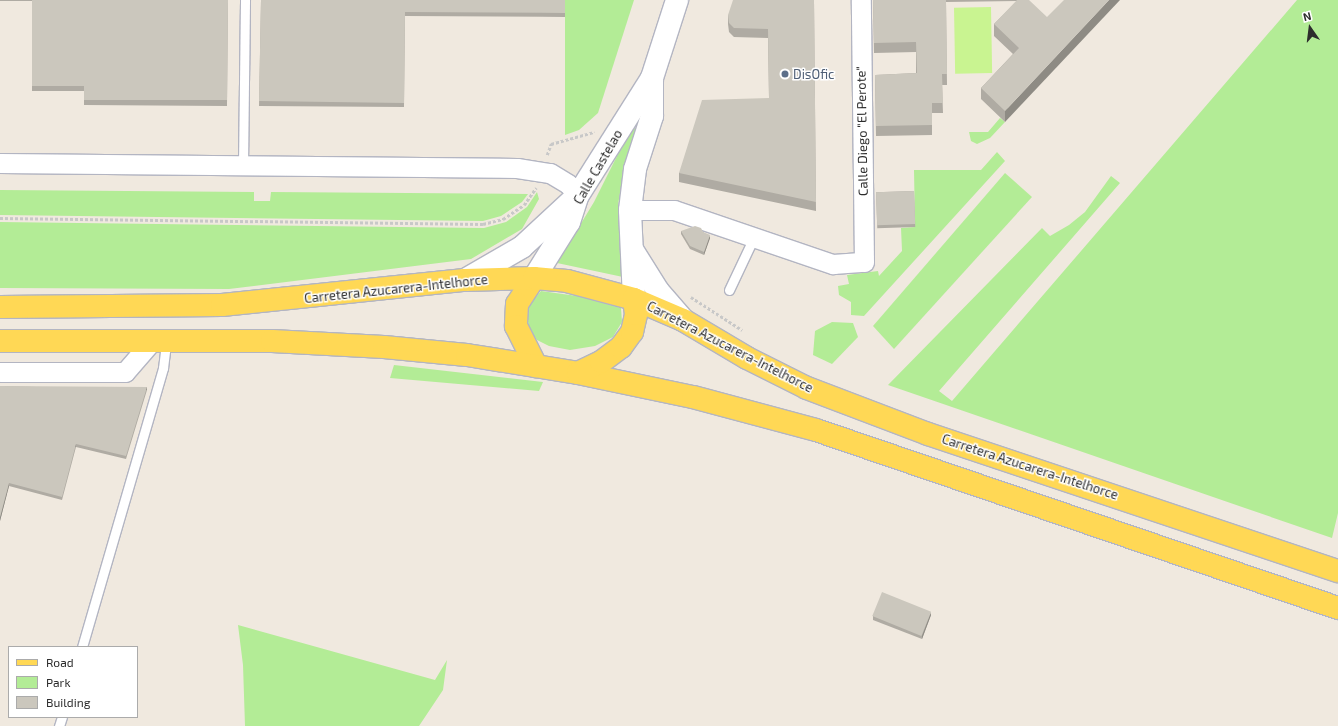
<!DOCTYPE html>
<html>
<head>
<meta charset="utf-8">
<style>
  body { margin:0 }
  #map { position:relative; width:1338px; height:726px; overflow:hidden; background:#f0e9df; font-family:"Exo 2",sans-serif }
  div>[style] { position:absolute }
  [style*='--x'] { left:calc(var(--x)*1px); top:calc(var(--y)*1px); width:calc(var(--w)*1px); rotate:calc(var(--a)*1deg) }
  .green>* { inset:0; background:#b3ec96 }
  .pitch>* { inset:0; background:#c9f491; transform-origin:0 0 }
  .path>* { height:2.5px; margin-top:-1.25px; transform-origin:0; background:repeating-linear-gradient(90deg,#c8c8c8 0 3px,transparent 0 5px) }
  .roads { filter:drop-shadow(1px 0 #b3b5c2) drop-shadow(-1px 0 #b3b5c2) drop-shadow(0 1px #b3b5c2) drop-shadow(0 -1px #b3b5c2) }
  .service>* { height:9px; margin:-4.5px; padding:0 4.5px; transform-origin:4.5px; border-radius:4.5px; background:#fff }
  .minor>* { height:19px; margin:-9.5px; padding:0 9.5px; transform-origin:9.5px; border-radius:9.5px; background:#fff }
  .secondary>* { height:22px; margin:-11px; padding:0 11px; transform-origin:11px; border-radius:11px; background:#fff }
  .primary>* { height:22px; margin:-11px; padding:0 11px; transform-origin:11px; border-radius:11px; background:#ffd855 }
  .wall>* { inset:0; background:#afaba3; transform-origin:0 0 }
  .shaded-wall>* { inset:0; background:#8e8b84; transform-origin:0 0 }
  .building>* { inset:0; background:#cbc7bd; transform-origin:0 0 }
  .dots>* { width:11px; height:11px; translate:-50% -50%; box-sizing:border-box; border:2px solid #fff; border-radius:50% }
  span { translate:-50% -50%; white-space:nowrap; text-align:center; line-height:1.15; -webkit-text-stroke:3px #fff; paint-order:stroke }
  .service-label { font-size:13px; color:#4e5e75 }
  .left { translate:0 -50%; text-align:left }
  .street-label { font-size:13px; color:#2d2d2d }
  .legend { position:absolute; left:8px; top:646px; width:130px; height:72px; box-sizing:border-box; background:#fff; border:1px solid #ababab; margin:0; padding:5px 7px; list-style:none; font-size:12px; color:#2d2d2d }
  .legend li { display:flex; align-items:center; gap:8px; height:20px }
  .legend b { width:20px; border:1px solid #ababab }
  .north { position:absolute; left:1290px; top:8px; width:40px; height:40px; -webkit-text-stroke:3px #fff; paint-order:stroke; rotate:346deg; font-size:11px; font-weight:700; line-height:16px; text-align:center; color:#2d2d2d }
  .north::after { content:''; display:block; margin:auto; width:14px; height:18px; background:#2d2d2d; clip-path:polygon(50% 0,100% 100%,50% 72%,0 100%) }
</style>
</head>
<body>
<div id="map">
  <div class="green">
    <i style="clip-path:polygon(565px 0,634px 0,598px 113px,579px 130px,565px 135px)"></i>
    <i style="clip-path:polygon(1297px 0,1338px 0,1338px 513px,1332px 538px,888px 385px,1042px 228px,1050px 236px,1069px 225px,1085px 212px,1111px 176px,1120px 183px,939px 391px,952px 401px)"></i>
    <i style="clip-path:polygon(1000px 118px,1005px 122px,990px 138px,977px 144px,971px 141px,969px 132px,988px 132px)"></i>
    <i style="clip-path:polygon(631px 128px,637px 129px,624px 169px,618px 205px,623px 277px,557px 263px,594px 202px)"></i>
    <i style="clip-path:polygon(997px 152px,1005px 161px,864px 316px,851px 315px,851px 302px,839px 295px,838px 286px,849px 284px,847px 275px,878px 271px,879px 276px,902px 251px,901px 228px,915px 227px,914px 170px,981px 170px)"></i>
    <i style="clip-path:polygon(1005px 173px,1032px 197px,894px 349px,873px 326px)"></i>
    <i style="clip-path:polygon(0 190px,254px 192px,254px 201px,270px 201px,271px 192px,528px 194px,522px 202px,501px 216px,483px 221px,0 215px)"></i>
    <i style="clip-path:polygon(537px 192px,539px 199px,522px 229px,471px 259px,229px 289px,0 288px,0 222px,484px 228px,506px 222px,527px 207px)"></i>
    <i style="clip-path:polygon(541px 291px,577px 296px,621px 308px,622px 322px,613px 337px,595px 346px,570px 350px,549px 346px,537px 340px,530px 330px,527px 318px,528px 306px)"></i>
    <i style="clip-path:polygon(832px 322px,853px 323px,858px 337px,832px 364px,813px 355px,815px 331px)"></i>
    <i style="clip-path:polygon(394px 365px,543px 382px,539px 391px,390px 378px)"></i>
    <i style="clip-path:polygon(238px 625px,435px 680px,447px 660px,443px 690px,419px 726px,245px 726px,243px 665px)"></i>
  </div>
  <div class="pitch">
    <i style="left:991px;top:7px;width:66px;height:37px;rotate:89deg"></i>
  </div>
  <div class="path">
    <i style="--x:547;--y:155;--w:12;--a:-70"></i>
    <i style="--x:551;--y:144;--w:45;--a:-15.6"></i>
    <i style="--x:0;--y:218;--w:483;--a:0.7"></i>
    <i style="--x:483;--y:224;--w:21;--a:-14"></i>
    <i style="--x:503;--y:219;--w:25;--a:-34"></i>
    <i style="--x:524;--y:205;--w:21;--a:-55"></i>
    <i style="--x:691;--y:297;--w:61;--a:32.9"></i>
  </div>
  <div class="roads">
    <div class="service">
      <i style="--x:243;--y:165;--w:165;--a:-89.3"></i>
      <i style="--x:729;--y:290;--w:59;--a:-64.7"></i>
      <i style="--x:82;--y:647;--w:291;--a:-73.8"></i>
      <i style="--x:163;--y:368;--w:26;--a:-83"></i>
      <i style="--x:59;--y:726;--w:9;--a:-72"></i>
    </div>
    <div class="minor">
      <i style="--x:0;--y:163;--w:517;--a:0.55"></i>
      <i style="--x:517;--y:168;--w:33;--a:9"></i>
      <i style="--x:550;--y:173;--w:21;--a:31"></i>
      <i style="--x:568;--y:184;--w:15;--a:48"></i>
      <i style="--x:630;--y:210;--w:44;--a:0"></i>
      <i style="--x:674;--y:210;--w:168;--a:18.8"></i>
      <i style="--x:833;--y:264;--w:31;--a:-4"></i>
      <i style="--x:864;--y:262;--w:262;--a:-90.7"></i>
      <i style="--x:0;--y:372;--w:125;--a:0"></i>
      <i style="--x:125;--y:372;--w:40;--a:-49"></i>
    </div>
    <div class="secondary">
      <i style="--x:633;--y:251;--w:47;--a:58"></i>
      <i style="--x:658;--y:291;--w:38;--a:49"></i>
      <i style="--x:534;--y:278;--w:66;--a:-58"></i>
      <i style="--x:569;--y:222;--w:28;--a:-72"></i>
      <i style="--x:578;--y:195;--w:138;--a:-57.7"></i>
      <i style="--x:465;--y:280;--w:66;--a:-30.1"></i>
      <i style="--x:522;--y:247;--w:69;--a:-42.7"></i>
      <i style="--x:634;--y:299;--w:89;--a:-92.6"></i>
      <i style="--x:630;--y:210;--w:41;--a:-83"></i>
      <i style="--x:635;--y:169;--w:56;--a:-72.2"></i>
      <i style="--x:652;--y:116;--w:38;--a:-90"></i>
      <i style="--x:652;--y:78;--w:82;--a:-72.2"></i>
    </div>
    <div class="primary">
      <i style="--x:534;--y:278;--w:31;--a:123"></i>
      <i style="--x:517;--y:304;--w:22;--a:93"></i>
      <i style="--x:516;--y:326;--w:45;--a:63.4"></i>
      <i style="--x:0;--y:307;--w:222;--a:-0.5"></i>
      <i style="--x:222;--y:305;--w:244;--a:-5.9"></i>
      <i style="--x:465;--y:280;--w:69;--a:-1.7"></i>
      <i style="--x:534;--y:278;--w:33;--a:5"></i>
      <i style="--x:567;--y:281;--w:69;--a:15"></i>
      <i style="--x:634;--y:299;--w:53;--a:23.2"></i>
      <i style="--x:683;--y:320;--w:74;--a:30.7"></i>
      <i style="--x:747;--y:358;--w:67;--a:26.6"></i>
      <i style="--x:807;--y:388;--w:129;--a:20.8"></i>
      <i style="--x:928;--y:434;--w:432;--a:18.5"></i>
      <i style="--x:0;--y:341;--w:272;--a:0"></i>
      <i style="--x:272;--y:341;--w:112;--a:3.1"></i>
      <i style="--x:384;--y:347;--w:83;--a:5.5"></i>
      <i style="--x:467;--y:355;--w:112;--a:9.2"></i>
      <i style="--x:578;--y:373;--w:117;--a:11.8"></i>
      <i style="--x:693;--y:397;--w:127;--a:15"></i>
      <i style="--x:816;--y:430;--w:552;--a:18.83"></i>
      <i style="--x:578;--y:373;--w:25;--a:-26"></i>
      <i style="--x:601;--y:362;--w:25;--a:-37"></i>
      <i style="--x:621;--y:347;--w:19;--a:-54"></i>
      <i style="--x:632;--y:332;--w:18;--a:-77"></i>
      <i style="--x:636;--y:314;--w:15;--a:-98"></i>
    </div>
  </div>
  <div class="wall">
    <i style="clip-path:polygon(0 0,228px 0,227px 106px,84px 105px,84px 91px,32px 91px,32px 1px,0 1px)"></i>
    <i style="clip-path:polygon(261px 0,565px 0,565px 17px,405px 16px,404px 107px,259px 106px)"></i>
    <i style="clip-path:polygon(814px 0,816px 211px,679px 182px,679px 173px,769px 98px,768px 38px,734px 37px,729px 32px,728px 24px,728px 15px)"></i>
    <i style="clip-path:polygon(873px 0,1029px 0,1005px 122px,981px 99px,981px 88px,1013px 54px,994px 36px,994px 24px,1017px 1px,946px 2px,947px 85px,942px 85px,943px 113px,932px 113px,932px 135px,876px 136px,875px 75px,916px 73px,916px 52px,874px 53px)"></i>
    <i style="left:914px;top:191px;width:36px;height:38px;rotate:88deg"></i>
    <i style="clip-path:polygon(681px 231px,703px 232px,710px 238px,704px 255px,690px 249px,681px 234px)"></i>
    <i style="clip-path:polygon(0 386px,147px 390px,126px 459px,76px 447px,62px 500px,9px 486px,0 521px)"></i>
    <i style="clip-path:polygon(931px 615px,922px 639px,873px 620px,873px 616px)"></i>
  </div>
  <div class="shaded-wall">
    <i style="clip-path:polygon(1109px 0,1120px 0,1005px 122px,1005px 111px)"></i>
    <i style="clip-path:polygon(710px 235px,710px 238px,704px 255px,704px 252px)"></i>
    <i style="left:147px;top:387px;width:3px;height:72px;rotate:90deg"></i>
    <i style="left:76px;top:444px;width:3px;height:55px;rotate:90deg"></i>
    <i style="clip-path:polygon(9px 483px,9px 486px,0 521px,0 517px)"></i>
    <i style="clip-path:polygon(931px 612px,931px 615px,922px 639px,922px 636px)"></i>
  </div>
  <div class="building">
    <i style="clip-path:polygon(32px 0,228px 0,227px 100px,84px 100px,84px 86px,32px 86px)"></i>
    <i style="clip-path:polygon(261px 0,565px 0,565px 13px,405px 12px,404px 103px,259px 101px)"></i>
    <i style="clip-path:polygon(733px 0,814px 0,816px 202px,679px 173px,702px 100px,769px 98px,768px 29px,734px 28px,729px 23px,728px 15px)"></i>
    <i style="clip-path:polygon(873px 0,946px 0,947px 74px,942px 74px,943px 103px,932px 103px,932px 125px,876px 126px,875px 75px,917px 73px,916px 42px,874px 43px)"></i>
    <i style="clip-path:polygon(1017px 0,1029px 0,1047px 17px,1064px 0,1109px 0,1005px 111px,981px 88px,1019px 48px,994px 24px)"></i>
    <i style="left:914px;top:191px;width:33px;height:38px;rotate:88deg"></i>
    <i style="clip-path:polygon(695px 226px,701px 228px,703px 232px,710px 235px,704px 252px,690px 246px,681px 231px)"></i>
    <i style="clip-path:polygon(0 386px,147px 387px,126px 456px,76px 444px,62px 497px,9px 483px,0 517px)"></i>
    <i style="left:882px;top:592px;width:53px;height:26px;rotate:22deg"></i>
  </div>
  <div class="dots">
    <i style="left:785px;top:74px;background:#5c6f8a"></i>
  </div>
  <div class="service-label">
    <span class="left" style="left:793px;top:74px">DisOfic</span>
  </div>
  <div class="street-label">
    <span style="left:862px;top:131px;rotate:-91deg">Calle Diego "El Perote"</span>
    <span style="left:598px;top:167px;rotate:-60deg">Calle Castelao</span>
    <span style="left:396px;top:289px;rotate:-6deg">Carretera Azucarera-Intelhorce</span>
    <span style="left:730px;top:347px;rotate:27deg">Carretera Azucarera-Intelhorce</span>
    <span style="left:1030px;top:467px;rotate:18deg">Carretera Azucarera-Intelhorce</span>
  </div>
  <ul class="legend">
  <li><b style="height:5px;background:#ffd855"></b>Road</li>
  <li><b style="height:11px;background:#b3ec96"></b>Park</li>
  <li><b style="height:11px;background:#cbc7bd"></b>Building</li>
  </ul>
  <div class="north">N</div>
</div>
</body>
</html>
